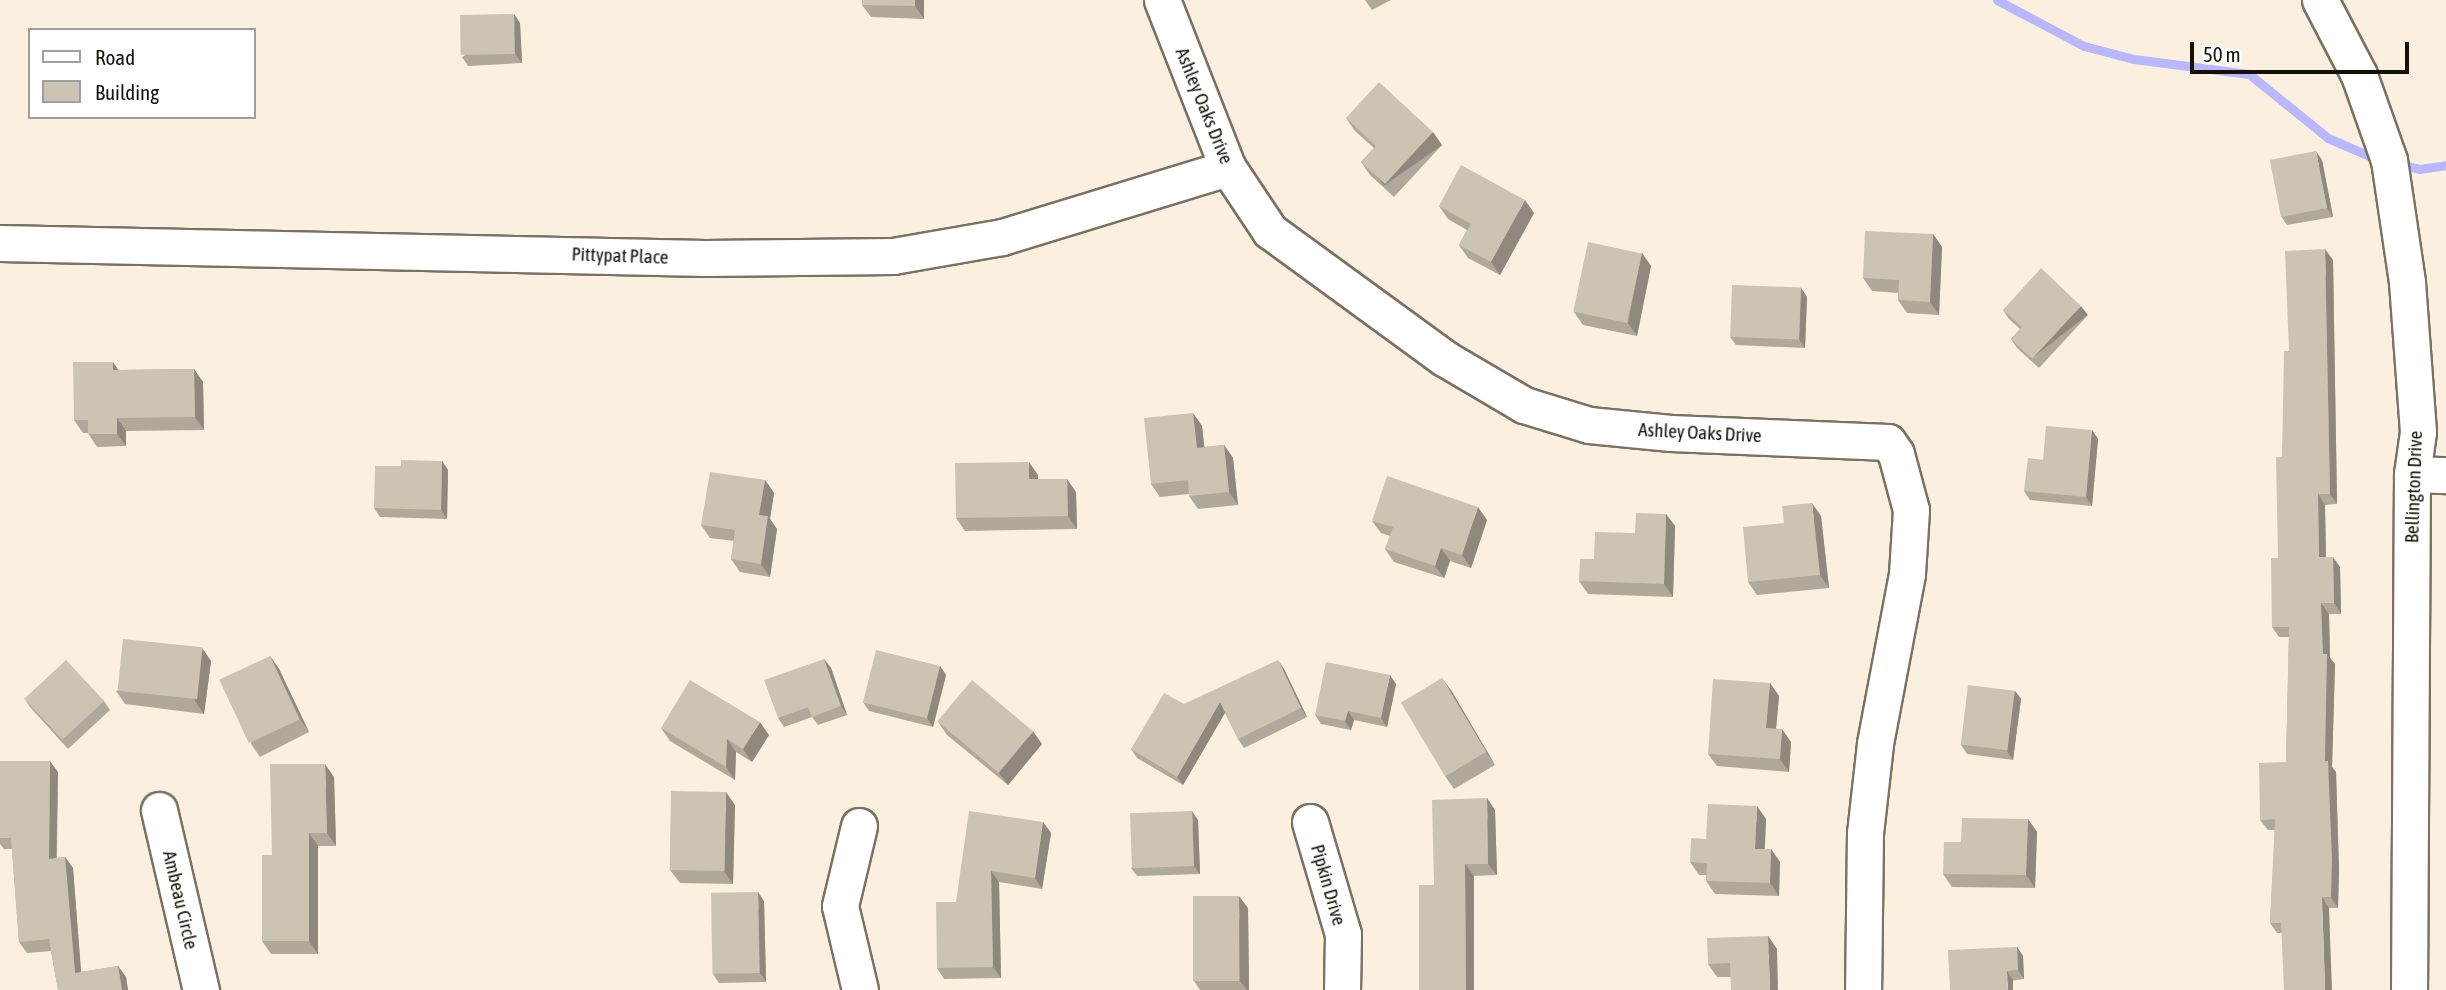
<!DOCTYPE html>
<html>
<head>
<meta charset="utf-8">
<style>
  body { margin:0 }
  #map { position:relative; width:2446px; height:990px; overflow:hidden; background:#fbf0e0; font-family:"Asap Condensed",sans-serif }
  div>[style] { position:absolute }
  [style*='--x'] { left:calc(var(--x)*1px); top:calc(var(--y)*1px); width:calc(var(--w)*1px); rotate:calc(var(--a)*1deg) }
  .stream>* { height:9px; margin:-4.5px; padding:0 4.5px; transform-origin:4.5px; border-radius:4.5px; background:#b9b7fd }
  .roads { filter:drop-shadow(2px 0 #7b7163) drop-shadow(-2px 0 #7b7163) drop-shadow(0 2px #7b7163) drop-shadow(0 -2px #7b7163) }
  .minor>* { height:35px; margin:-17.5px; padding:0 17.5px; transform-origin:17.5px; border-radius:17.5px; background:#fff }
  .wall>* { inset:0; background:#b0a89a }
  .shaded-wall>* { inset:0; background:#90887d; transform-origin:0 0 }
  .building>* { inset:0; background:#cdc3b3; transform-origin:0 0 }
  span { translate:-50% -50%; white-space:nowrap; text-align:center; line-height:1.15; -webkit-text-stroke:5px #fff; paint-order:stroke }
  .street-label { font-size:19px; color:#14100a }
  .legend { position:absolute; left:28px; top:28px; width:228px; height:91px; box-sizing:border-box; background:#fff; border:2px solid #a19f9d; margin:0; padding:9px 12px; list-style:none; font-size:21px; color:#14100a }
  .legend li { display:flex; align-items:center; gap:14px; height:35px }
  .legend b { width:35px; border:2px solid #a19f9d }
  .scale { position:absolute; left:2190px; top:42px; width:219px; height:32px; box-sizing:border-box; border:4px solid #14100a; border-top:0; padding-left:9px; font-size:21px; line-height:24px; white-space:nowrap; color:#14100a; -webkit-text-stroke:5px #fff; paint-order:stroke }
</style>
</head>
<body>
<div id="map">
  <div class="stream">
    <i style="--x:1997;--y:0;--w:98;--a:27.9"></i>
    <i style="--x:2084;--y:46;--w:52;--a:14.6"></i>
    <i style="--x:2134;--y:59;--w:116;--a:7.4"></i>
    <i style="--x:2249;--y:74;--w:102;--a:39"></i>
    <i style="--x:2328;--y:138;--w:58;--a:23.5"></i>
    <i style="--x:2398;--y:164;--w:22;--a:13"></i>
    <i style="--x:2419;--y:169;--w:27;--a:-8"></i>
  </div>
  <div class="roads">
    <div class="minor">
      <i style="--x:1162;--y:0;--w:180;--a:68.6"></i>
      <i style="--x:1228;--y:168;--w:76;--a:56.3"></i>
      <i style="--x:1270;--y:231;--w:215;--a:36.1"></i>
      <i style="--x:1444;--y:358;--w:93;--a:30.4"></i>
      <i style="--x:1524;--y:405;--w:68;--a:17.1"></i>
      <i style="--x:1589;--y:425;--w:82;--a:5.6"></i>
      <i style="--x:1671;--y:433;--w:217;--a:2.4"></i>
      <i style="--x:1888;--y:442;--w:14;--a:56"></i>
      <i style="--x:1896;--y:454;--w:58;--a:75"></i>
      <i style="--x:1911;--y:510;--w:64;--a:93.6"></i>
      <i style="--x:1907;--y:574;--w:173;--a:100.7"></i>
      <i style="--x:1875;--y:744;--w:90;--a:96.4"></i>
      <i style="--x:1865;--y:833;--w:157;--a:90.7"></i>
      <i style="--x:2320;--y:0;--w:85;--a:62.5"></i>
      <i style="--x:2359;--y:75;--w:90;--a:70.6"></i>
      <i style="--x:2389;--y:160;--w:123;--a:81.6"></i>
      <i style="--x:2407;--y:282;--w:150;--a:85.8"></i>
      <i style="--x:2418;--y:432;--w:42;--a:98.1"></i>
      <i style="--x:2412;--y:474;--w:516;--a:90.33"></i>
      <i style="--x:0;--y:243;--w:705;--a:1.22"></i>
      <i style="--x:705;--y:258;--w:188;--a:-0.6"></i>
      <i style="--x:893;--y:256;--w:111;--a:-9.9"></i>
      <i style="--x:1002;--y:237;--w:236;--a:-17"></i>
      <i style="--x:2412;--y:474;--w:34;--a:2"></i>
      <i style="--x:159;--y:810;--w:185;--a:76.9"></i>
      <i style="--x:1310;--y:822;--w:117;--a:73.6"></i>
      <i style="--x:1343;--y:934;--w:56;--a:91"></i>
      <i style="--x:859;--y:826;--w:82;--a:103.4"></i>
      <i style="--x:840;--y:906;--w:86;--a:76.6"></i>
    </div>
  </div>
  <div class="wall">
    <i style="clip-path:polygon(924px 0,924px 19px,871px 17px,862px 5px)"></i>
    <i style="clip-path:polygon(1365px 0,1391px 0,1372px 10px)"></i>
    <i style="clip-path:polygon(520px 23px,522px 63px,468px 66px,462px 57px)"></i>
    <i style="clip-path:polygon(1346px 118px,1442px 145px,1394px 197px,1370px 175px,1361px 162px,1374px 148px,1355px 131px)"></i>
    <i style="clip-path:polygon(2322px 160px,2333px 217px,2287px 225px,2281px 216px)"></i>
    <i style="clip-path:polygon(1439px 206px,1534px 213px,1500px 275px,1468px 258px,1459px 245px,1467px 230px,1448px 219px)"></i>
    <i style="clip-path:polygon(1933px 234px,1942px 247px,1939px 315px,1907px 313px,1898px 300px,1898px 293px,1872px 291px,1863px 278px)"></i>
    <i style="clip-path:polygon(1642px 253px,1651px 266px,1637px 336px,1583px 325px,1574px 312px)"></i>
    <i style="clip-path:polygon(2333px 260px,2337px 504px,2325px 505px,2326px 557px,2340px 567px,2341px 614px,2329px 614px,2330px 658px,2335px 664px,2332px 767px,2336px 772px,2339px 870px,2338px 908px,2329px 908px,2281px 933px,2277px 933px,2270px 923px,2275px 830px,2268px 830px,2260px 820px,2286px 762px,2289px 637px,2279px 637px,2272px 627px,2278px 558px,2282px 457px,2289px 351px)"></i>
    <i style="clip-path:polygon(1801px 288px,1807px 297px,1805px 348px,1736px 345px,1730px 337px)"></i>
    <i style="clip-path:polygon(2003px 310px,2088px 315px,2039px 368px,2017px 348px,2011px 339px,2020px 329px,2009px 319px)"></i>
    <i style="clip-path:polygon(194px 369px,203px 382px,204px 430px,126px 431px,126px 446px,97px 447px,88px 433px,83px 433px,74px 420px,119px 370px)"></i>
    <i style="clip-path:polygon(1193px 413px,1202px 426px,1204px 447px,1224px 445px,1233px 458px,1238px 505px,1198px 509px,1189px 496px,1189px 494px,1160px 497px,1151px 484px)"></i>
    <i style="clip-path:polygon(2092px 430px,2098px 439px,2092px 506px,2030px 500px,2024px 491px,2043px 460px)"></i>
    <i style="clip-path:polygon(442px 461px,448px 470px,447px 519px,380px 517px,374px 508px,401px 466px)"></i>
    <i style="clip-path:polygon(1038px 475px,1038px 479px,1076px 492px,1077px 529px,965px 531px,956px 518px)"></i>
    <i style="clip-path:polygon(765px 480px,774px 493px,770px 519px,777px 529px,770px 577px,740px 572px,731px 559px,734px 541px,710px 538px,701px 525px)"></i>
    <i style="clip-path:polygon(1666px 514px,1675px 526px,1673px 597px,1588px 594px,1579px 581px,1594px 559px)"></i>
    <i style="clip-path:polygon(1821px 516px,1829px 588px,1757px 595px,1748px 582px,1784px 523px)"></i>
    <i style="clip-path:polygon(1487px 520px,1471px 568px,1450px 561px,1444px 578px,1394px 562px,1385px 549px,1390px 536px,1381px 533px,1372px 521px)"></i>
    <i style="clip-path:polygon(202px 648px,211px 661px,204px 714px,125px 704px,116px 691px)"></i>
    <i style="clip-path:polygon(270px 656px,279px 669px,309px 732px,260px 757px,251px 744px)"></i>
    <i style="clip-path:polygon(824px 659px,831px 668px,847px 715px,818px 725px,812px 717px,784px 727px,778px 718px)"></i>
    <i style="clip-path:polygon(940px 666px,946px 675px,933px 727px,869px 711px,863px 702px)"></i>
    <i style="clip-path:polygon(1284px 669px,1307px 717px,1244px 748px,1238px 739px,1225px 713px,1183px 785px,1137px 758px,1131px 749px,1184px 704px)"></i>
    <i style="clip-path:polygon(1770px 683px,1779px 696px,1776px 728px,1791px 742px,1789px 772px,1717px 766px,1708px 754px)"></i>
    <i style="clip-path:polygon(1396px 684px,1387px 727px,1354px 720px,1351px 730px,1321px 724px,1315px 715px)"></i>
    <i style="clip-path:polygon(1451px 690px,1495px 765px,1454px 789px,1445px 776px)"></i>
    <i style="clip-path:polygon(2015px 691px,2021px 699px,2013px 760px,1967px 754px,1961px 745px)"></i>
    <i style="clip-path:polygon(24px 698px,104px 701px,110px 710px,68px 749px,30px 707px)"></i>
    <i style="clip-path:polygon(938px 722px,1042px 744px,1008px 785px,947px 735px)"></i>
    <i style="clip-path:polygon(661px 728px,769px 735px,752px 762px,736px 752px,735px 780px,670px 741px)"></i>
    <i style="clip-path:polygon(0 761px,58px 772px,57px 858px,65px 857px,73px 868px,81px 972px,118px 966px,126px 977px,128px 990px,58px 990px,51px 951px,27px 953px,19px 942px,12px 849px,4px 849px,0 844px)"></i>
    <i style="clip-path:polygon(334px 777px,336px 846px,318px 846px,318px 954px,271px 954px,262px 941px,272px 855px)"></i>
    <i style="clip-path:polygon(735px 805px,733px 884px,680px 883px,670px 870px)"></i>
    <i style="clip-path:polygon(1495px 810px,1497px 875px,1474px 876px,1474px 990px,1419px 990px,1434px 885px)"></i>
    <i style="clip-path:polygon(1766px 819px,1765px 849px,1771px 849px,1780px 862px,1779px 896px,1715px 894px,1706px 881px,1706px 875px,1699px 875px,1690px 862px,1706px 839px)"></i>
    <i style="clip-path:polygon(2028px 819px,2037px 832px,2035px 888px,1952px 887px,1943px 874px)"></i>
    <i style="clip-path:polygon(1198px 820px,1200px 874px,1137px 876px,1131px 868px)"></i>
    <i style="clip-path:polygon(1043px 822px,1051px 833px,1042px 889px,999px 882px,1001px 978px,944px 979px,937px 968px,956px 902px)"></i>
    <i style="clip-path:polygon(764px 901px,766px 982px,719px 983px,713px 974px)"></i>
    <i style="clip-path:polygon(1248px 908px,1249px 990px,1200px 990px,1194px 981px)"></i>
    <i style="clip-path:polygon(1768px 936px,1777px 949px,1731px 977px,1717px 977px,1708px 964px)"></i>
    <i style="clip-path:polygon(2017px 947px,2023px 956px,2024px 979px,1950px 990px)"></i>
  </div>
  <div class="shaded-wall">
    <i style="clip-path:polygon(915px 0,924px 0,924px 19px,915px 6px)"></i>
    <i style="clip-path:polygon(514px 14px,520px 23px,522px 63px,515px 54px)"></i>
    <i style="left:1433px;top:132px;width:16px;height:71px;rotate:55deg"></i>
    <i style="clip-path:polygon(2316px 151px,2322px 160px,2333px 217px,2327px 208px)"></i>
    <i style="clip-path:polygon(1525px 200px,1534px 213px,1500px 275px,1491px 262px)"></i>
    <i style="clip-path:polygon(1933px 234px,1942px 247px,1939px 315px,1930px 302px)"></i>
    <i style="clip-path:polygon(2325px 249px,2333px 260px,2337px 504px,2330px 494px)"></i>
    <i style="clip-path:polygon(1642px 253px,1651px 266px,1637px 336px,1628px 323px)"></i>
    <i style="clip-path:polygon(1801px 288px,1807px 297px,1805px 348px,1799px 339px)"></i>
    <i style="left:2081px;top:306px;width:11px;height:72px;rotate:52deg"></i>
    <i style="clip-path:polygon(113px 362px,122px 375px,113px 370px)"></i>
    <i style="clip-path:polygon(194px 369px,203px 382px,204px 430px,195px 417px)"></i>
    <i style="clip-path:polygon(1193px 413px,1202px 426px,1206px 461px,1197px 448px)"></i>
    <i style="clip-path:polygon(117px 418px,126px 431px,126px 446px,117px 434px)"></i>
    <i style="clip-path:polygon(2092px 430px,2098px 439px,2092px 506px,2086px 497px)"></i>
    <i style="clip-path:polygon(1224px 445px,1233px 458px,1238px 505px,1229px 492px)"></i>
    <i style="clip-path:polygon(442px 461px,448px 470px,447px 519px,441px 510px)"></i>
    <i style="clip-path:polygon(1029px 462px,1038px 475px,1038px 492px,1029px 479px)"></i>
    <i style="clip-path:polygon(1067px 479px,1076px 492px,1077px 529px,1068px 516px)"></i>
    <i style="clip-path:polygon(765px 480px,774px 493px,770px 519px,777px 529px,770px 577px,761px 564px,759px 515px)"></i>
    <i style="clip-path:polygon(2318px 494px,2325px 505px,2326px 568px,2319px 557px)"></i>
    <i style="clip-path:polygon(1812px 503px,1821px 516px,1829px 588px,1820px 575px)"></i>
    <i style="clip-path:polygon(1478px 507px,1487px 520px,1471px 568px,1462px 555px)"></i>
    <i style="clip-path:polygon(1666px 514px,1675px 526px,1673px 597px,1664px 584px)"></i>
    <i style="clip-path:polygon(1441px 548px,1450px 561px,1444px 578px,1435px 566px)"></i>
    <i style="clip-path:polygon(2333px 557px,2340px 567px,2341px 614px,2334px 603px)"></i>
    <i style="clip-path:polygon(2321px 603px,2329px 614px,2330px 658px,2335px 664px,2332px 767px,2336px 772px,2339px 870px,2338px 908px,2331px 897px,2325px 761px)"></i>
    <i style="clip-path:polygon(202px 648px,211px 661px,204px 714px,195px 701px)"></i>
    <i style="clip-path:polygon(270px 656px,279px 669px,309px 732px,300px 719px)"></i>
    <i style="clip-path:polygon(824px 659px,831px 668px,847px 715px,841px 706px)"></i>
    <i style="clip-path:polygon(1278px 660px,1284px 669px,1307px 717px,1301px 708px)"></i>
    <i style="clip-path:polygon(940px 666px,946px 675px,933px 727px,927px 718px)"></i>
    <i style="clip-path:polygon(1390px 675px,1396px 684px,1387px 727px,1381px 718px)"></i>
    <i style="clip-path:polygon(1442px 678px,1451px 690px,1495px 765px,1486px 752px)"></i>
    <i style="clip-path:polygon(1770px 683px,1779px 696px,1775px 740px,1766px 728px)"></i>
    <i style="clip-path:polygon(2015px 691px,2021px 699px,2013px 760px,2007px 751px)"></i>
    <i style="clip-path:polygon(1220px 702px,1226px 711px,1183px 785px,1177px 777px)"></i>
    <i style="clip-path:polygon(1348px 711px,1354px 720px,1351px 730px,1345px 721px)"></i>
    <i style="clip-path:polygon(760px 722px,769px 735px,752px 762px,743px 749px)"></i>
    <i style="clip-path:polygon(1782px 729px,1791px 742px,1789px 772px,1780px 759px)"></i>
    <i style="clip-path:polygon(1033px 731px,1042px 744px,1008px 785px,999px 773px)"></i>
    <i style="clip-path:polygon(727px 739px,736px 752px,735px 780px,726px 767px)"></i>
    <i style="clip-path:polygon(50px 761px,58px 772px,56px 870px,49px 859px)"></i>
    <i style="clip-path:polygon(325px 764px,334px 777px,336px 846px,327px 833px)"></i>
    <i style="clip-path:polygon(726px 792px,735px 805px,733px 884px,724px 871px)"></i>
    <i style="clip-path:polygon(1487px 798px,1495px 810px,1497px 875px,1488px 864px)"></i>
    <i style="clip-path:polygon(1757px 806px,1766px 819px,1764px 861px,1755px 849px)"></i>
    <i style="clip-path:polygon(1192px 811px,1198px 820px,1200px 874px,1194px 866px)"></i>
    <i style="clip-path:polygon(2028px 819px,2037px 832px,2035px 888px,2026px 875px)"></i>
    <i style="clip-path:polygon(1043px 822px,1051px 833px,1042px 889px,1035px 878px)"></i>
    <i style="clip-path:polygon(309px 833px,318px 846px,318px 954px,309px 941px)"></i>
    <i style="clip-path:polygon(1771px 849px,1780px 862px,1779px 896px,1770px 883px)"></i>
    <i style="clip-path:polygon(65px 857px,73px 868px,82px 984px,75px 973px)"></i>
    <i style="clip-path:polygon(1465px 864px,1474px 876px,1474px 990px,1466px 990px)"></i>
    <i style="clip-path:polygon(991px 871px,999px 882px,1001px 978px,993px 967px)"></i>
    <i style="clip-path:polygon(758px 892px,764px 901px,766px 982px,760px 973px)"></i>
    <i style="clip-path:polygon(1239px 896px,1248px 908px,1249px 990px,1247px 990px,1240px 981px)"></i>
    <i style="clip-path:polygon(2322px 897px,2329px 908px,2332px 990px,2325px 990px)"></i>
    <i style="clip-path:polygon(1768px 936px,1777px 949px,1778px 990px,1770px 990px)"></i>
    <i style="clip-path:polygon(2017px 947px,2023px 956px,2024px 979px,2018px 970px)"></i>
    <i style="clip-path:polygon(118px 966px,126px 977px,128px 990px,122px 990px)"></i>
    <i style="clip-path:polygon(2007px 971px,2013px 980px,2013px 990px,2008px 990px)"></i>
  </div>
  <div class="building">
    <i style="clip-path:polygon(862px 0,915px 0,915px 6px,862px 5px)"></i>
    <i style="left:514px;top:14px;width:40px;height:54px;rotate:89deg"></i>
    <i style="clip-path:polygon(1379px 82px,1433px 132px,1385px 184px,1361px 162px,1376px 146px,1346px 118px)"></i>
    <i style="left:2316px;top:151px;width:58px;height:47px;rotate:79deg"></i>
    <i style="clip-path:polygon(1461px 165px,1525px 200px,1491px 262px,1459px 245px,1471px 224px,1439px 206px)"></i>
    <i style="clip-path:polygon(1865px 231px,1933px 234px,1930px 302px,1898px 300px,1899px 280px,1863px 278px)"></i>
    <i style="left:1588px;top:242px;width:55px;height:71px;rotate:12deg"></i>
    <i style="clip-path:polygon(2325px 249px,2330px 494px,2318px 494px,2319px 557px,2333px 557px,2334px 603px,2321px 603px,2323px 654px,2327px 654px,2325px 761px,2328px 761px,2332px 860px,2331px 897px,2322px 897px,2325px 990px,2284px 990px,2281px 923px,2270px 923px,2275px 819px,2260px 820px,2259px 763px,2286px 762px,2289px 627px,2272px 627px,2271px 558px,2278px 558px,2276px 457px,2282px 457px,2284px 351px,2289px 351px,2285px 251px)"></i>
    <i style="clip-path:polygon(2041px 268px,2081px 306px,2032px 359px,2011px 339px,2022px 327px,2003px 310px)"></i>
    <i style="left:1732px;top:285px;width:69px;height:52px;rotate:2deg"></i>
    <i style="clip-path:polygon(73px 362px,113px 362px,113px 370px,194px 369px,195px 417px,117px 418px,117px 434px,88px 434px,88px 420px,74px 420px)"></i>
    <i style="clip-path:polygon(1193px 413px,1197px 448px,1224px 445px,1229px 492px,1189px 496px,1188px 480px,1151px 484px,1144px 418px)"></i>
    <i style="clip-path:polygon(2046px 426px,2092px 430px,2086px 497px,2024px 491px,2028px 458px,2043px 460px)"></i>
    <i style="clip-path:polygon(401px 460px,442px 461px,441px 510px,374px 508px,375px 466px,401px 466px)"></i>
    <i style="clip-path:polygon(1029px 462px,1029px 479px,1067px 479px,1068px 516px,956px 518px,955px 463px)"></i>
    <i style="clip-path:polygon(710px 472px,765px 480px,759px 515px,768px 516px,761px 564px,731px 559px,735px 530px,701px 525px)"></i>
    <i style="clip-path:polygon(1387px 476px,1478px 507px,1462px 555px,1441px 548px,1435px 566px,1385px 549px,1393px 527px,1372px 521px)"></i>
    <i style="clip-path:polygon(1812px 503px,1820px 575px,1748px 582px,1743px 527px,1784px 523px,1782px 506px)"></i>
    <i style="clip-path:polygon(1636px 513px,1666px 514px,1664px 584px,1579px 581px,1580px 559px,1594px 559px,1595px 532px,1635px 533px)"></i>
    <i style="left:123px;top:639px;width:80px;height:52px;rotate:6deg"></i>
    <i style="left:876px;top:650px;width:66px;height:54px;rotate:14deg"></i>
    <i style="left:270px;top:656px;width:70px;height:56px;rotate:65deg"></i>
    <i style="clip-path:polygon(824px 659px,841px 706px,812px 717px,808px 707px,778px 718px,764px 680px)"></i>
    <i style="left:66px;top:660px;width:56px;height:57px;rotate:47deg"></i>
    <i style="clip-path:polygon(1278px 660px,1301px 708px,1238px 739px,1220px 702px,1177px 777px,1131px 749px,1164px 693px,1184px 704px)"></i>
    <i style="clip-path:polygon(1326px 662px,1390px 675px,1381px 718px,1348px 711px,1345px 721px,1315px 715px)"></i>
    <i style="left:1442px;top:678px;width:86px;height:48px;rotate:59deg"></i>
    <i style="clip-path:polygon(1713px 679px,1770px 683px,1766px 728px,1782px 729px,1780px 759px,1708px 754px)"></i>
    <i style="clip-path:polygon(690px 680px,760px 722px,743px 749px,727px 739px,726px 767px,661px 728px)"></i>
    <i style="left:972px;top:680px;width:80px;height:54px;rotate:40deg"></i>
    <i style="left:1968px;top:685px;width:47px;height:60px;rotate:7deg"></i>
    <i style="clip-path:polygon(0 761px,50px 761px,49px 859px,65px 857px,75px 973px,118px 966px,122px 990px,58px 990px,49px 939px,19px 942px,11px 838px,0 838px)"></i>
    <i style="clip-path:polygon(270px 764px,325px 764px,327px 833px,309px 833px,309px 941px,262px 941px,262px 855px,272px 855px)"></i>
    <i style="left:671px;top:791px;width:55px;height:79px;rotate:1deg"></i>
    <i style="clip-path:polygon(1487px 798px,1488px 864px,1465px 864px,1466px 990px,1419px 990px,1419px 885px,1434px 885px,1432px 800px)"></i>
    <i style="clip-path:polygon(1708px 804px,1757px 806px,1755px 849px,1771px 849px,1770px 883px,1706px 881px,1707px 863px,1690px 862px,1691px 838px,1706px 839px)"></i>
    <i style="clip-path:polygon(969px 811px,1043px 822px,1035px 878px,991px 871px,993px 967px,937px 968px,936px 902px,956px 902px)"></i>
    <i style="left:1192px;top:811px;width:55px;height:62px;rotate:88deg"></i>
    <i style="clip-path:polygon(1962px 818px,2028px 819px,2026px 875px,1943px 874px,1944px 842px,1961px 842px)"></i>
    <i style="left:758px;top:892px;width:81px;height:47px;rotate:89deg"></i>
    <i style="left:1193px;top:896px;width:46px;height:85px"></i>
    <i style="clip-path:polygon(1768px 936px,1770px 990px,1731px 990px,1730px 963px,1708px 964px,1707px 938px)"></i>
    <i style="clip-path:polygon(2017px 947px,2018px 970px,2007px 971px,2008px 990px,1950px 990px,1948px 950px)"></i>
  </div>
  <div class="street-label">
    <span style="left:1204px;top:106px;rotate:68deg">Ashley Oaks Drive</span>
    <span style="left:620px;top:256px;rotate:2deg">Pittypat Place</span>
    <span style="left:1700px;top:433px;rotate:3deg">Ashley Oaks Drive</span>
    <span style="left:2414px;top:487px;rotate:-88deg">Bellington Drive</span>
    <span style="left:1328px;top:885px;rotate:74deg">Pipkin Drive</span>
    <span style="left:180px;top:900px;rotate:77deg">Ambeau Circle</span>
  </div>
  <ul class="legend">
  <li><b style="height:9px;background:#fff"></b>Road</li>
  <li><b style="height:19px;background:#cdc3b3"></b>Building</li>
  </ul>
  <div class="scale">50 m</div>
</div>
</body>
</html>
